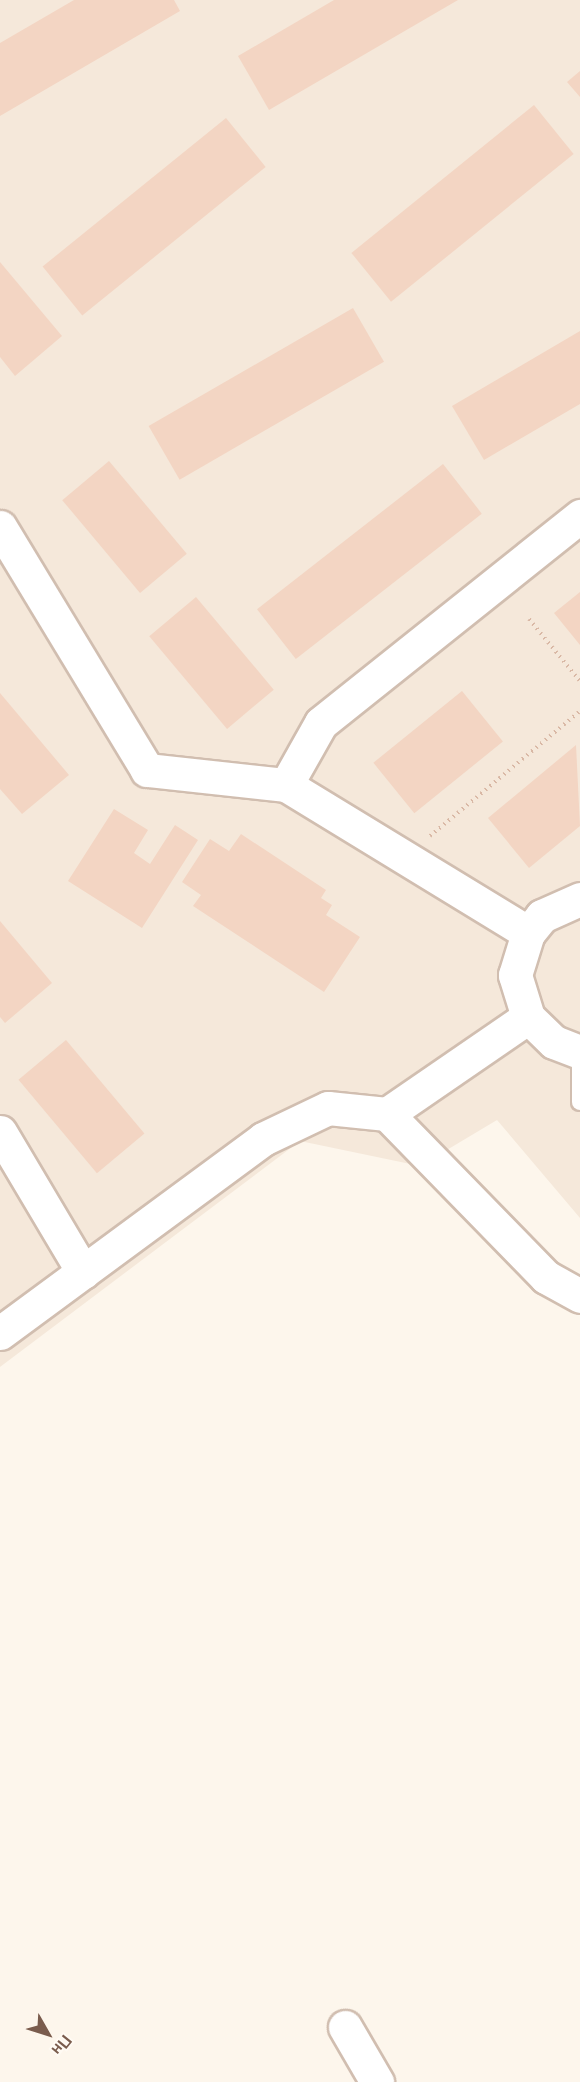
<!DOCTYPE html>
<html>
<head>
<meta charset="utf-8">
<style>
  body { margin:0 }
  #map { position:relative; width:580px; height:2082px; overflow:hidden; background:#fdf6ec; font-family:Lato,sans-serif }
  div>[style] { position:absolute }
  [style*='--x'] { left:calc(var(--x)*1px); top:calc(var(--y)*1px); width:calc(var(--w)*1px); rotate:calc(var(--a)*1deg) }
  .residential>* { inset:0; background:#f5e8da }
  .building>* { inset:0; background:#f3d5c3; transform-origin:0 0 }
  .path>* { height:4px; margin-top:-2px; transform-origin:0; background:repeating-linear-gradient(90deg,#d9b8a5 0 1.5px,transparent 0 6px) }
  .roads { filter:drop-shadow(2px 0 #d1beb0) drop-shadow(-2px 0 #d1beb0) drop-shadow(0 2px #d1beb0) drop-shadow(0 -2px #d1beb0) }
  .lane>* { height:16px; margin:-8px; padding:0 8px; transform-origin:8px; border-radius:8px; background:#fff }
  .street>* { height:33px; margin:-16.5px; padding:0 16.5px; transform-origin:16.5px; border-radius:16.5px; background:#fff }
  span { translate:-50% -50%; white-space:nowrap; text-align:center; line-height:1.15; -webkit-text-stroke:5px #fffaf3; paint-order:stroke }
  .north { position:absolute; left:18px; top:2004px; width:60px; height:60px; -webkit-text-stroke:4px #fffaf3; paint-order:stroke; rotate:129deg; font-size:16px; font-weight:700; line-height:24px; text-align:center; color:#7a5c4d }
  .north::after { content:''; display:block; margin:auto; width:21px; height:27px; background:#7a5c4d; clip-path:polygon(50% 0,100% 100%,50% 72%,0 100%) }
</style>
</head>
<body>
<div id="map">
  <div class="residential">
    <i style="clip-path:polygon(0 0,580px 0,580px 1218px,497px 1120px,420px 1166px,300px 1141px,0 1367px)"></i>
  </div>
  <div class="building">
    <i style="clip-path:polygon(74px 0,174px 0,180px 11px,0 116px,0 43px)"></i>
    <i style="clip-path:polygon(334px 0,458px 0,269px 110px,238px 56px)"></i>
    <i style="clip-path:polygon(580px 71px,580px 97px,567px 82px)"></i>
    <i style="left:534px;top:105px;width:63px;height:235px;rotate:51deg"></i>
    <i style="left:226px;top:118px;width:63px;height:236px;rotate:51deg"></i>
    <i style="clip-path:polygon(0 262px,62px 336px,15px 376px,0 357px)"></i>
    <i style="left:353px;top:308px;width:62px;height:236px;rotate:60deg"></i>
    <i style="clip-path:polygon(580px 331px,580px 404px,484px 460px,452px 406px)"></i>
    <i style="left:109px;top:461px;width:121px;height:61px;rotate:50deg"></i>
    <i style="left:443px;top:464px;width:63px;height:236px;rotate:52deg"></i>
    <i style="clip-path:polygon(580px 592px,580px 645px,554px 613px)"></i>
    <i style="left:196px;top:597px;width:121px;height:61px;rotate:50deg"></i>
    <i style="left:462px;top:691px;width:65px;height:114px;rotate:51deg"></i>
    <i style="clip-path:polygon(0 693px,69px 775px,22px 814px,0 789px)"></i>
    <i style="clip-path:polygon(576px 745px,580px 826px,529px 868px,488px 818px)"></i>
    <i style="clip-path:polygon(114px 809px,148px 830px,134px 853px,150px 864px,175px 825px,198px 840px,142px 928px,68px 881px)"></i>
    <i style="clip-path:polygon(241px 834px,326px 890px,321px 898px,332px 905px,326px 915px,360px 937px,324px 992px,193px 906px,201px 895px,182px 882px,210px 839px,229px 851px)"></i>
    <i style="clip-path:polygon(0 921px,52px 983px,5px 1023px,0 1017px)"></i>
    <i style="left:66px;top:1040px;width:122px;height:62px;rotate:50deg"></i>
  </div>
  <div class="path">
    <i style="--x:529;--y:619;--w:80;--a:50.6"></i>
    <i style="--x:430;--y:836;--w:195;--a:-39.8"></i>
  </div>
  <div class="roads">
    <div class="lane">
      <i style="--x:580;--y:1059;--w:43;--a:90"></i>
    </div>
    <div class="street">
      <i style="--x:0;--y:527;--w:284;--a:58.8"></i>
      <i style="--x:147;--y:770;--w:140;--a:6.2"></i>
      <i style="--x:286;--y:785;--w:284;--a:31.4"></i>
      <i style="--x:286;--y:785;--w:71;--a:-60.6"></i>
      <i style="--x:321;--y:723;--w:332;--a:-38.6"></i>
      <i style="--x:580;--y:899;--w:42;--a:155.9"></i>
      <i style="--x:542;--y:916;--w:22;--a:129"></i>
      <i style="--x:528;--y:933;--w:44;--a:107.2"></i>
      <i style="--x:515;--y:975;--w:44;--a:72.8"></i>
      <i style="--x:528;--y:1017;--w:36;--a:44"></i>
      <i style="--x:554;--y:1042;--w:28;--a:21"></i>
      <i style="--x:387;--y:1114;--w:228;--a:45.7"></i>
      <i style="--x:546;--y:1277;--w:39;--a:29"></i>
      <i style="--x:0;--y:1132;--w:163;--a:59.3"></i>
      <i style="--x:0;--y:1333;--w:327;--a:-36.4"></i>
      <i style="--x:263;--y:1139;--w:72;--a:-25.5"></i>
      <i style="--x:328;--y:1108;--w:59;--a:5.8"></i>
      <i style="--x:387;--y:1114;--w:171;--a:-34.5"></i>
      <i style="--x:345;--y:2027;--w:64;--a:59.8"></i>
    </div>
  </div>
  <div class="north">Пн</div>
</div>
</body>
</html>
